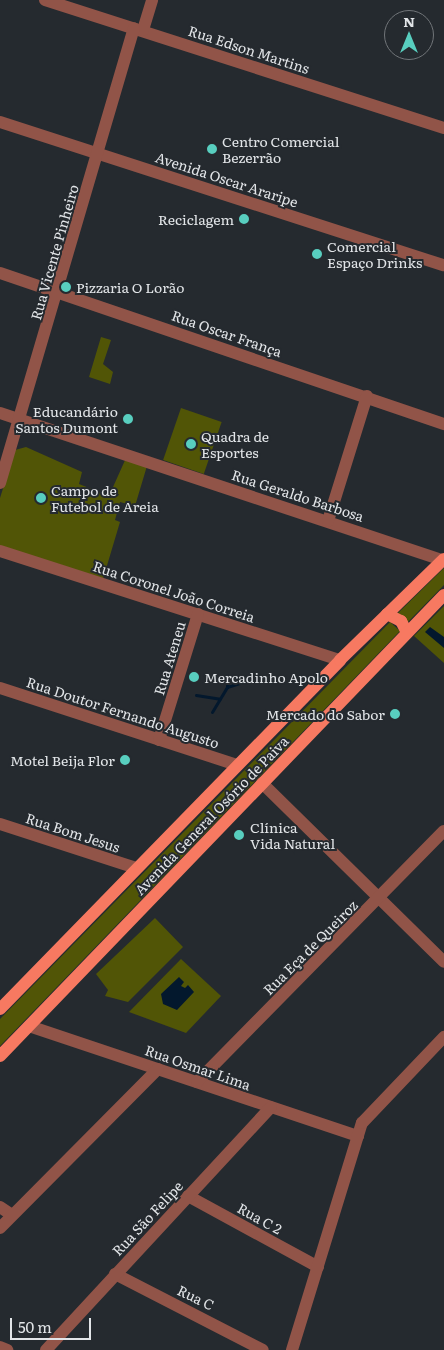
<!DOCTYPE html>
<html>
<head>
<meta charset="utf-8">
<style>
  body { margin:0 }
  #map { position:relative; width:444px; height:1350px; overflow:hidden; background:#252a2f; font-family:Literata,serif }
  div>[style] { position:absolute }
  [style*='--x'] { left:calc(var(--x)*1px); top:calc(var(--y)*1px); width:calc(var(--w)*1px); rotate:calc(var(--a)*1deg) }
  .green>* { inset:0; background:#515506; transform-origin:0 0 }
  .water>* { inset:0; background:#03182d }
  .stream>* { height:3px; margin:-1.5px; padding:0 1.5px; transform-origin:1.5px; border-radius:1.5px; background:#03182d }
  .minor>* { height:12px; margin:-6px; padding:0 6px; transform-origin:6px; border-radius:6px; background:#915448 }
  .major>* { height:12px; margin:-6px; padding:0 6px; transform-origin:6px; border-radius:6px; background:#f77961 }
  .dots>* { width:14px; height:14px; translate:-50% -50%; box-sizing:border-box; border:2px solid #252a2f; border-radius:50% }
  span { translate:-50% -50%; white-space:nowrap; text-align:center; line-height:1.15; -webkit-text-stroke:4px #252a2f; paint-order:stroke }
  .street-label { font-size:14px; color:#e2e5e8 }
  .poi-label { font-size:14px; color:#e2e5e8 }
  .left { translate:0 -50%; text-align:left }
  .right { translate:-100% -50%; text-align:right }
  .north { position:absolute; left:384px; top:10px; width:50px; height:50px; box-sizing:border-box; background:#252a2f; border:1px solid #717579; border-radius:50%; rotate:0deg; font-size:14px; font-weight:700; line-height:20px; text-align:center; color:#e2e5e8 }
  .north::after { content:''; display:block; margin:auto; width:18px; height:22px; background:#58cebf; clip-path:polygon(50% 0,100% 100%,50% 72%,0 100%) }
  .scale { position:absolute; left:10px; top:1318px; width:81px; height:22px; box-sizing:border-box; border:2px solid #e2e5e8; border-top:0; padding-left:6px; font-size:15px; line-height:18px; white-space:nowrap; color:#e2e5e8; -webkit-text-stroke:4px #252a2f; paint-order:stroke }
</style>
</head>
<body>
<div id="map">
  <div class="green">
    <i style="clip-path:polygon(101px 337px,111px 340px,103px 364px,113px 372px,110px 384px,89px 377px)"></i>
    <i style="left:181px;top:408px;width:43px;height:55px;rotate:19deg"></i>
    <i style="clip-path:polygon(26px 447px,82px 472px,79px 484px,109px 496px,126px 458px,147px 466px,135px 506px,120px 502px,115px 520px,120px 522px,103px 579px,0 546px,0 498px,15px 450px)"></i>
    <i style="clip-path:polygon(444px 568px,444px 585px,406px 624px,397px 614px)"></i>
    <i style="clip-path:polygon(444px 606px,444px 663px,414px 636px)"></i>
    <i style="clip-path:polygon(390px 622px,400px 631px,0 1046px,0 1019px)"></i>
    <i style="clip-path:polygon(155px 918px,183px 947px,128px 1002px,105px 996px,108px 990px,96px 974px)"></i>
    <i style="clip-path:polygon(181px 959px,221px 996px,186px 1033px,129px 1012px)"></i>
  </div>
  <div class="water">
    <i style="clip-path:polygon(430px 627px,444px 637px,444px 648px,425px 632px)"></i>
    <i style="clip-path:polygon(179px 977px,184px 982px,181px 986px,185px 988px,188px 985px,194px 992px,177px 1010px,163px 1004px,161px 994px)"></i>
  </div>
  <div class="stream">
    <i style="--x:227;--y:675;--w:12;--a:90"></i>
    <i style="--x:227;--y:687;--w:26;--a:-18"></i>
    <i style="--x:196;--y:695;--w:24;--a:9"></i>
    <i style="--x:212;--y:712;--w:29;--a:-59"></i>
  </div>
  <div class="minor">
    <i style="--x:45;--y:0;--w:419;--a:17.8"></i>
    <i style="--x:143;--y:30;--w:31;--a:-73"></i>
    <i style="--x:0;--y:122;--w:466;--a:17.9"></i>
    <i style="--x:0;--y:273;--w:469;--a:18.8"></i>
    <i style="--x:0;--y:413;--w:467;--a:18.4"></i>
    <i style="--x:0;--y:483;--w:474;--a:-73.6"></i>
    <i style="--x:328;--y:521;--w:131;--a:-72.7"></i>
    <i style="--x:0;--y:551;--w:357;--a:17.8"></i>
    <i style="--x:0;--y:688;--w:249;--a:18"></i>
    <i style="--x:159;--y:740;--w:132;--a:-72.8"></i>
    <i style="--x:262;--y:783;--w:255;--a:44.5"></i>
    <i style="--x:0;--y:824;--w:143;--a:17.9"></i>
    <i style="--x:29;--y:1026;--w:347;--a:18.5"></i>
    <i style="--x:197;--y:1082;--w:352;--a:-45.5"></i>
    <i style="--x:188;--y:1196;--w:148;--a:28.6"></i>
    <i style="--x:0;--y:1207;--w:14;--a:34"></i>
    <i style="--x:0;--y:1228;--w:224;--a:-45.2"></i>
    <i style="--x:115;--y:1274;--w:166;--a:27.2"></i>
    <i style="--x:0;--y:1347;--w:8;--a:23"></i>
    <i style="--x:46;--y:1350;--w:331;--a:-47.2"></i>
    <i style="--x:292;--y:1350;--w:238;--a:-72.9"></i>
    <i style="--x:362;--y:1123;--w:119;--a:-46.4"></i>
  </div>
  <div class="major">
    <i style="--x:387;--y:614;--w:16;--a:27"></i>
    <i style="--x:401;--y:621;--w:13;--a:63"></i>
    <i style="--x:0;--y:1009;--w:487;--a:-45.7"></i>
    <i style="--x:340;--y:660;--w:145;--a:-44.2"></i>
    <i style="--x:0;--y:1056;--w:640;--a:-46.08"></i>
  </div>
  <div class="dots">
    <i style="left:212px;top:149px;background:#58cebf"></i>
    <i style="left:244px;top:219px;background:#58cebf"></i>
    <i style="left:317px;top:254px;background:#58cebf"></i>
    <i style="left:66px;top:287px;background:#58cebf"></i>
    <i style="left:128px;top:419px;background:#58cebf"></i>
    <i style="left:191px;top:444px;background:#58cebf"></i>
    <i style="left:41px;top:498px;background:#58cebf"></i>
    <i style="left:194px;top:677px;background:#58cebf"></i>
    <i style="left:395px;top:714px;background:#58cebf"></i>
    <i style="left:125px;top:760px;background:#58cebf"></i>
    <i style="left:239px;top:835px;background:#58cebf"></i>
  </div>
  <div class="street-label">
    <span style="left:249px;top:49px;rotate:18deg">Rua Edson Martins</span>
    <span style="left:227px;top:179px;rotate:18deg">Avenida Oscar Araripe</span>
    <span style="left:54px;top:252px;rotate:-74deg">Rua Vicente Pinheiro</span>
    <span style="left:227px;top:333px;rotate:19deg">Rua Oscar França</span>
    <span style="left:298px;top:495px;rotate:18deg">Rua Geraldo Barbosa</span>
    <span style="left:174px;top:591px;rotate:18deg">Rua Coronel João Correia</span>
    <span style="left:169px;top:658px;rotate:-73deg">Rua Ateneu</span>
    <span style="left:123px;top:712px;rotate:18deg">Rua Doutor Fernando Augusto</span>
    <span style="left:211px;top:815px;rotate:-46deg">Avenida General Osório de Paiva</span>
    <span style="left:73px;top:832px;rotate:18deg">Rua Bom Jesus</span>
    <span style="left:310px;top:947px;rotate:-45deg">Rua Eça de Queiroz</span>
    <span style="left:198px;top:1067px;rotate:19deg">Rua Osmar Lima</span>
    <span style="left:147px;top:1218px;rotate:-47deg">Rua São Felipe</span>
    <span style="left:260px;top:1218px;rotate:29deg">Rua C 2</span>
    <span style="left:196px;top:1297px;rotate:26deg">Rua C</span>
  </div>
  <div class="poi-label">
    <span class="left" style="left:222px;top:149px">Centro Comercial<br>Bezerrão</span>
    <span class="right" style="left:234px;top:219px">Reciclagem</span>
    <span class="left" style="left:327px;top:254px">Comercial<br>Espaço Drinks</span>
    <span class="left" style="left:76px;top:287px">Pizzaria O Lorão</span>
    <span class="right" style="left:118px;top:419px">Educandário<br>Santos Dumont</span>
    <span class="left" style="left:201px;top:444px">Quadra de<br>Esportes</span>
    <span class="left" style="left:51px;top:498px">Campo de<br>Futebol de Areia</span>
    <span class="left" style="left:204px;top:677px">Mercadinho Apolo</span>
    <span class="right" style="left:385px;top:714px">Mercado do Sabor</span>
    <span class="right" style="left:115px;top:760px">Motel Beija Flor</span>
    <span class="left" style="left:250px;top:835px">Clínica<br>Vida Natural</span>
  </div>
  <div class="north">N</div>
  <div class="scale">50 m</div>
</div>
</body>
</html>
